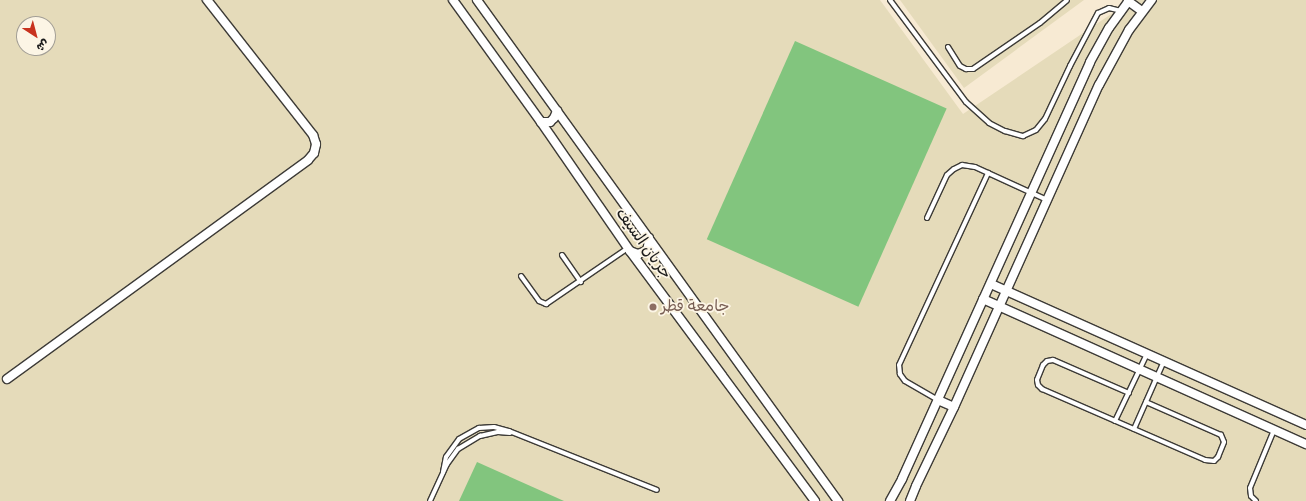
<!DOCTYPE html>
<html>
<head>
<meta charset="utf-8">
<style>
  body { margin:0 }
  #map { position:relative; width:1306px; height:501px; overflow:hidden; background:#f7ead3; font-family:"Indie Flower","Playpen Sans Arabic",sans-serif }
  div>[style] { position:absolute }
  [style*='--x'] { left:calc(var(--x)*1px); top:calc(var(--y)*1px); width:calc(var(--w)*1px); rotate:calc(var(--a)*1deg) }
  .built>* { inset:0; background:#e5dbba }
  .green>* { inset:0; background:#82c57e; transform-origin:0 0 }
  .roads { filter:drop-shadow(1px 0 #3d3b37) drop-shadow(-1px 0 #3d3b37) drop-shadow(0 1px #3d3b37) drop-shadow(0 -1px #3d3b37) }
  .lane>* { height:4px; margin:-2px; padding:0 2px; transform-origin:2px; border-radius:2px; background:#fff }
  .street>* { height:8px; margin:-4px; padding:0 4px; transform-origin:4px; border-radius:4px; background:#fff }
  .dots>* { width:11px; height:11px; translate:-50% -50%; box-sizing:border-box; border:2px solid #fcf5e5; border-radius:50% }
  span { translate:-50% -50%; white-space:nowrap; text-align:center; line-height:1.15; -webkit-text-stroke:3.5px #fcf5e5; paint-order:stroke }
  .street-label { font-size:16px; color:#1c1c1c }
  .education-label { font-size:16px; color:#785e54 }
  .left { translate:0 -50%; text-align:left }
  .north { position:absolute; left:16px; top:16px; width:40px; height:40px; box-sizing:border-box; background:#fcf5e5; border:1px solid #a29e95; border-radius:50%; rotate:144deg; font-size:11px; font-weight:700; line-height:16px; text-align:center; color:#1c1c1c }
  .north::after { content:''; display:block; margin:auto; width:14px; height:18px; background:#c8321e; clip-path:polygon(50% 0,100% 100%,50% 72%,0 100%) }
</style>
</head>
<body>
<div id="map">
  <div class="built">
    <i style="clip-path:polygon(evenodd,0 0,880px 0,963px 114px,1132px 0,1306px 0,1306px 501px,0 501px,0 0,24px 24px,48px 24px,48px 48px,24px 48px,24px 24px)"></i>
    <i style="clip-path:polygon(900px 0,1084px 0,964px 88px)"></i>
  </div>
  <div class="green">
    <i style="left:795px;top:41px;width:166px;height:217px;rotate:24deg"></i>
    <i style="clip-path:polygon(477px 462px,564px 501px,459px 501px)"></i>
  </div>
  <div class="roads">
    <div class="lane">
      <i style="--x:890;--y:0;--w:127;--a:53.3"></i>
      <i style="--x:966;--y:102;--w:31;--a:42"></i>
      <i style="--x:989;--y:123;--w:18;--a:27"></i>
      <i style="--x:1005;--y:131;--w:19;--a:16"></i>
      <i style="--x:1023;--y:136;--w:14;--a:-25"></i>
      <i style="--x:1036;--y:130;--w:14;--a:-51"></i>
      <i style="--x:1045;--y:119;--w:59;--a:-64.7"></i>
      <i style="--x:1070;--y:66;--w:60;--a:-62.2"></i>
      <i style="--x:1098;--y:13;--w:12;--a:-24"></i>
      <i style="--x:1109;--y:8;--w:12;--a:14"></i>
      <i style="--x:948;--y:47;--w:22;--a:58"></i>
      <i style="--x:960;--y:66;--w:7;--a:27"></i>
      <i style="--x:966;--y:69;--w:7;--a:0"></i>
      <i style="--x:973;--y:69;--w:81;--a:-34.5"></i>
      <i style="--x:1040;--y:23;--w:35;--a:-40"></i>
      <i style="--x:927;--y:218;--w:47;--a:-65.1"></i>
      <i style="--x:947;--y:175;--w:9;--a:-41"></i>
      <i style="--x:954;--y:169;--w:9;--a:-27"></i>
      <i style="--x:962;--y:165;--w:13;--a:9"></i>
      <i style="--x:975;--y:167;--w:79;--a:24.6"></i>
      <i style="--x:562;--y:255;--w:33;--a:55"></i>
      <i style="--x:521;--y:276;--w:31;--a:54"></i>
      <i style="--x:539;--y:301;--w:8;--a:23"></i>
      <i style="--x:546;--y:304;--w:99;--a:-34.3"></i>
      <i style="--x:1129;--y:393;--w:83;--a:-156.5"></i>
      <i style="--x:1053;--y:360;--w:6;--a:171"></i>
      <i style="--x:1047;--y:361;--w:6;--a:135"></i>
      <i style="--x:1043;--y:365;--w:16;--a:112"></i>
      <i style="--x:1037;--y:380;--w:5;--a:79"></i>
      <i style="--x:1038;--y:385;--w:6;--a:45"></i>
      <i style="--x:1042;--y:389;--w:178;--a:23.5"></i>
      <i style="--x:1205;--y:460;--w:9;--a:6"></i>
      <i style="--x:1214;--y:461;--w:6;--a:-45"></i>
      <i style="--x:1218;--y:457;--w:16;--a:-68"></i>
      <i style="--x:1224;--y:442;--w:8;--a:-113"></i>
      <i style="--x:1221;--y:435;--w:82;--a:-156.3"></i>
      <i style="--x:938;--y:400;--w:38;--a:-150"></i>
      <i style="--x:905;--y:381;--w:9;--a:-126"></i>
      <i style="--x:900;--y:374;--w:9;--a:-96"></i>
      <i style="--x:899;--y:365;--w:212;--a:-65.1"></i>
      <i style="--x:1115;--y:421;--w:74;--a:-64.5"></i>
      <i style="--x:1134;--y:429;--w:74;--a:-66.2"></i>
      <i style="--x:443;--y:472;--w:15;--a:-79"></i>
      <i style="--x:446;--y:457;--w:22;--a:-54"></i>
      <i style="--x:459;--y:439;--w:23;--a:-29"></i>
      <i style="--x:479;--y:428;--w:15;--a:-4"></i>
      <i style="--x:494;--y:427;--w:16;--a:15"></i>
      <i style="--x:509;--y:431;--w:159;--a:21.7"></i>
      <i style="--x:430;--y:501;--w:41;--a:-65.3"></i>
      <i style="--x:447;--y:464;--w:19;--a:-54"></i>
      <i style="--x:458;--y:449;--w:26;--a:-31"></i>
      <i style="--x:480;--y:436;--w:18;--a:-13"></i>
      <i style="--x:498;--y:432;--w:12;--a:5"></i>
      <i style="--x:1256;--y:501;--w:7;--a:-135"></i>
      <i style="--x:1251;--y:496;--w:8;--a:-97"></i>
      <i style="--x:1250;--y:488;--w:63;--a:-67.5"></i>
    </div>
    <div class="street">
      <i style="--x:453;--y:0;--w:150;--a:54.2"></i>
      <i style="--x:541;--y:122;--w:157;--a:55.4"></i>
      <i style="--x:630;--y:251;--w:311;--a:53.5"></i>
      <i style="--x:477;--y:0;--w:618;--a:54.23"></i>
      <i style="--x:1128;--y:1;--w:17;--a:36"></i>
      <i style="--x:541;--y:122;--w:9;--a:0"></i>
      <i style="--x:550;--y:122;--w:6;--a:-45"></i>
      <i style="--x:554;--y:118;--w:8;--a:-67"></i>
      <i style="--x:630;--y:251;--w:9;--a:21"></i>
      <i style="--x:638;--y:254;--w:9;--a:-21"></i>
      <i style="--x:646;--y:251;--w:4;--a:-63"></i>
      <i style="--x:648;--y:247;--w:9;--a:-84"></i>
      <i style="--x:991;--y:284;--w:345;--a:24.1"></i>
      <i style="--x:983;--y:299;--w:354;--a:24.2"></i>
      <i style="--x:7;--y:379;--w:372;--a:-36"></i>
      <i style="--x:308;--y:160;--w:9;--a:-49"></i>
      <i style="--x:314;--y:153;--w:9;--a:-77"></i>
      <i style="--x:316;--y:144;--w:9;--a:-108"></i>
      <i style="--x:313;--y:135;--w:172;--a:-128.1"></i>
      <i style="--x:938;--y:400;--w:17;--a:24"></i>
      <i style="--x:890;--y:501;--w:25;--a:-61"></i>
      <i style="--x:902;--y:479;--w:457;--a:-65.7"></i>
      <i style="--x:1090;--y:62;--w:39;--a:-61"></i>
      <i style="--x:1109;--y:28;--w:34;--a:-54"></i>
      <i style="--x:910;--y:501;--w:16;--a:-68"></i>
      <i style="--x:916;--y:486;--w:88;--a:-64.3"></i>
      <i style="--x:954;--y:407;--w:353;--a:-65.8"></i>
      <i style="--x:1099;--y:85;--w:63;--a:-61.4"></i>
      <i style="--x:1129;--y:30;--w:38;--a:-53"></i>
    </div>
  </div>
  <div class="dots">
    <i style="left:653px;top:307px;background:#8d6e63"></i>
  </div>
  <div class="street-label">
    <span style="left:643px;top:244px;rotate:54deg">جريان السيف</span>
  </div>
  <div class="education-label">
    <span class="left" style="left:661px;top:307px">جامعة قطر</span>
  </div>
  <div class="north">ش</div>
</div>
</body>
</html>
